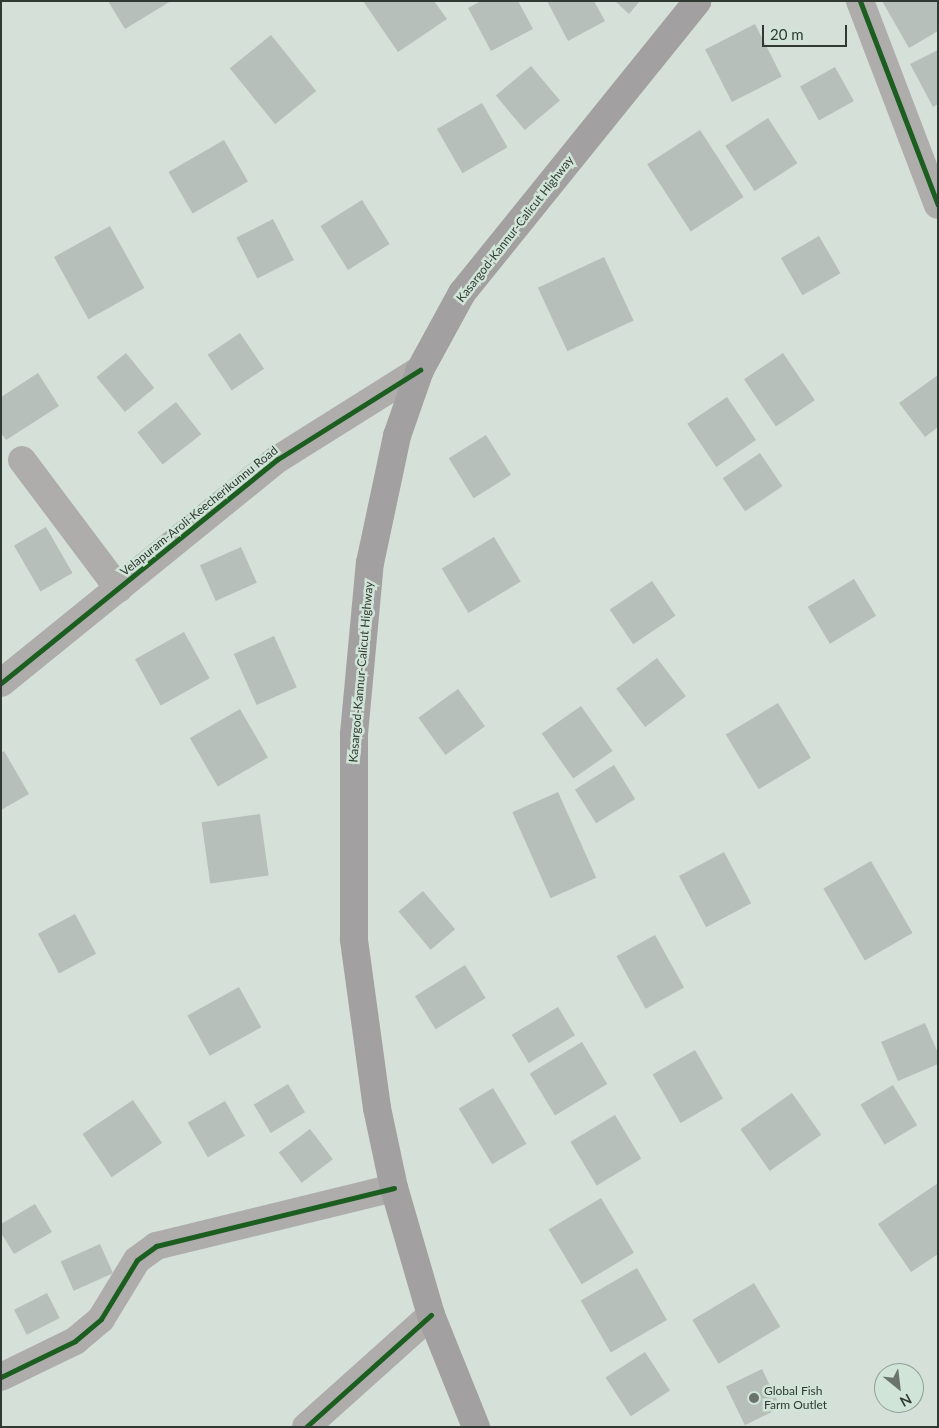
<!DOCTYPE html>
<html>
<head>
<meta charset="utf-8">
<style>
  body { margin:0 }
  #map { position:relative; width:939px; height:1428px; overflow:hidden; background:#d5e0d8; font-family:Lato,sans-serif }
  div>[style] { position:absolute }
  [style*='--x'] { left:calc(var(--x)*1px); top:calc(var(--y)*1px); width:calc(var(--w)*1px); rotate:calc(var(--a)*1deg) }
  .building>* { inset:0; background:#b6bfb9; transform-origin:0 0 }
  .minor>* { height:28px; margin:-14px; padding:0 14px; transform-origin:14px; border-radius:14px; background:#aeadac }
  .highway>* { height:28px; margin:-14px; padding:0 14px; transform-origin:14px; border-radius:14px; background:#a2a0a0 }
  .cycleway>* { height:5px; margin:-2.5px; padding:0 2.5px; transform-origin:2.5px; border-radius:2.5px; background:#1b5e20 }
  .dots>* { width:14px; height:14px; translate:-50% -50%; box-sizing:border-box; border:2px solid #d0e5d7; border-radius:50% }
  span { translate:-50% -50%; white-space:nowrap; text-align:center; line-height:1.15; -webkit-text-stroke:5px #d0e5d7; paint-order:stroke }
  .street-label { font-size:12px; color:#313933 }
  .poi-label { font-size:12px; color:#313933 }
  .left { translate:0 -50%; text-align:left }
  .frame { position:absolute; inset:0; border:2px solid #313933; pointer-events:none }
  .north { position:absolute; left:874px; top:1363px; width:50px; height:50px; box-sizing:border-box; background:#d0e5d7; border:1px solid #90a095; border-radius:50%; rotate:151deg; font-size:14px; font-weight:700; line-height:20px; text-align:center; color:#313933 }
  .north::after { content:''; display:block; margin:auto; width:18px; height:22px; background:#6a736d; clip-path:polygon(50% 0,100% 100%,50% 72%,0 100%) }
  .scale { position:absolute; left:762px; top:25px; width:85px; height:22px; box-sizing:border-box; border:2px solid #313933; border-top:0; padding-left:6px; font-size:15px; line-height:18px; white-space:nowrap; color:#313933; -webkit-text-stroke:4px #d0e5d7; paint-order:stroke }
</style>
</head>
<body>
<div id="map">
  <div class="building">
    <i style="clip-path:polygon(108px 1px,171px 1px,125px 29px)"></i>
    <i style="clip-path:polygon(363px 1px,434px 1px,447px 19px,398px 52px)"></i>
    <i style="clip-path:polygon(481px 1px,518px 1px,533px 29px,491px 51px,468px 8px)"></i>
    <i style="clip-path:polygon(547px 1px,594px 1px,605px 21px,568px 41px)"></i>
    <i style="clip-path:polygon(615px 1px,640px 1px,629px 14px)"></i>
    <i style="clip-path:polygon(882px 1px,938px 1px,938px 31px,909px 48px)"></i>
    <i style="left:755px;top:24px;width:59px;height:56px;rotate:63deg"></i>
    <i style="left:271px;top:35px;width:72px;height:53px;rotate:51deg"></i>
    <i style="clip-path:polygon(938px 50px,938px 104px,933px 107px,910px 64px)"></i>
    <i style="left:531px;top:66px;width:45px;height:46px;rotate:50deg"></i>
    <i style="left:835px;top:67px;width:39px;height:40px;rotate:61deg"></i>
    <i style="left:482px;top:103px;width:51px;height:52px;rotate:60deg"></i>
    <i style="left:768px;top:118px;width:54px;height:51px;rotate:57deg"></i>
    <i style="left:700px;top:130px;width:80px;height:63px;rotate:57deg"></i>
    <i style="left:224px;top:140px;width:48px;height:64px;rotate:60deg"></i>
    <i style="left:362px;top:200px;width:52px;height:49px;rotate:58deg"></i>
    <i style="left:273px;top:219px;width:46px;height:41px;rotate:63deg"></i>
    <i style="left:110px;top:226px;width:71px;height:64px;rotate:61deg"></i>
    <i style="left:819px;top:236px;width:43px;height:44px;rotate:60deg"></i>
    <i style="left:604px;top:257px;width:70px;height:73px;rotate:65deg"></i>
    <i style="left:240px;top:333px;width:43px;height:39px;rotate:56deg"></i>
    <i style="left:126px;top:353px;width:45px;height:38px;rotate:51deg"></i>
    <i style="left:783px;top:353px;width:57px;height:47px;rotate:56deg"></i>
    <i style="clip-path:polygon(38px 373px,59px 406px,6px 440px,1px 433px,1px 397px)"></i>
    <i style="clip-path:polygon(938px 375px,938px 427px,925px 437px,899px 403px)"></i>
    <i style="left:727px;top:397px;width:52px;height:48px;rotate:56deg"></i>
    <i style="left:176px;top:402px;width:41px;height:49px;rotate:52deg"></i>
    <i style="left:486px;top:435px;width:47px;height:44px;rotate:58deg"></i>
    <i style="left:760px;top:453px;width:40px;height:45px;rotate:56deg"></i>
    <i style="left:46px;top:527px;width:53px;height:37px;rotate:60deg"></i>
    <i style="left:494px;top:537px;width:52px;height:61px;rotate:59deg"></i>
    <i style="left:241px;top:547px;width:39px;height:45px;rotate:66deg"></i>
    <i style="left:854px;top:579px;width:43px;height:54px;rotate:59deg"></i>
    <i style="left:652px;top:581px;width:42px;height:51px;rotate:56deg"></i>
    <i style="left:184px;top:632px;width:53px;height:56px;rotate:61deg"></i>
    <i style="left:274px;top:636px;width:56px;height:44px;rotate:66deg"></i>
    <i style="left:657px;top:658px;width:48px;height:51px;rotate:53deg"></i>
    <i style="left:458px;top:689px;width:46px;height:49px;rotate:54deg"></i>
    <i style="left:778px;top:703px;width:64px;height:61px;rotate:59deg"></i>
    <i style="left:581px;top:706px;width:55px;height:48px;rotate:55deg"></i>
    <i style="left:240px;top:709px;width:56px;height:58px;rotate:60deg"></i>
    <i style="clip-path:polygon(4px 751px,29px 794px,1px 810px,1px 753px)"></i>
    <i style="left:614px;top:765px;width:40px;height:46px;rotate:58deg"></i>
    <i style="left:558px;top:792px;width:94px;height:50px;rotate:66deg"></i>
    <i style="left:260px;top:814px;width:62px;height:59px;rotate:82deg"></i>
    <i style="left:724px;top:852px;width:58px;height:51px;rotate:62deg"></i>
    <i style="left:871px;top:861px;width:83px;height:55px;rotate:60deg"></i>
    <i style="left:423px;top:891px;width:50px;height:32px;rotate:50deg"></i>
    <i style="left:75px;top:914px;width:45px;height:42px;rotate:62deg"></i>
    <i style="left:655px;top:935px;width:60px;height:44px;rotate:61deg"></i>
    <i style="left:465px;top:965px;width:39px;height:59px;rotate:58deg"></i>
    <i style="left:239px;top:987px;width:46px;height:59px;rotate:61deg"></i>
    <i style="left:558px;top:1007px;width:33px;height:54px;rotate:59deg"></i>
    <i style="clip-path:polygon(925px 1023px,938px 1053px,938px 1064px,898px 1081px,881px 1042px)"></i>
    <i style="left:582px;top:1042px;width:49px;height:61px;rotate:59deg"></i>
    <i style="left:695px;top:1050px;width:56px;height:49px;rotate:60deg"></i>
    <i style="left:288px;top:1084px;width:33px;height:40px;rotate:59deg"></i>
    <i style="left:893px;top:1085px;width:47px;height:38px;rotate:59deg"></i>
    <i style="left:493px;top:1088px;width:65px;height:40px;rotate:59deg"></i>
    <i style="left:792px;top:1093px;width:51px;height:63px;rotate:55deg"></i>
    <i style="left:133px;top:1100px;width:52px;height:61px;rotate:56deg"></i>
    <i style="left:225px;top:1101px;width:40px;height:43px;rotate:60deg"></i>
    <i style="left:615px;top:1115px;width:51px;height:52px;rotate:59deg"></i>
    <i style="left:310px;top:1129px;width:38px;height:39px;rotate:53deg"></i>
    <i style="clip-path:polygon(938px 1183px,938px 1254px,911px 1272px,878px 1224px)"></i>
    <i style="left:601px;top:1198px;width:64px;height:61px;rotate:59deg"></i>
    <i style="clip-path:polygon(35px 1204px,52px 1232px,14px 1254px,1px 1233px,1px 1224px)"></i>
    <i style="left:100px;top:1244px;width:32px;height:43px;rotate:66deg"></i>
    <i style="left:637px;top:1268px;width:60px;height:65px;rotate:60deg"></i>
    <i style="left:754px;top:1283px;width:51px;height:72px;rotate:59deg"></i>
    <i style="left:47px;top:1293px;width:28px;height:37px;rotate:63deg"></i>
    <i style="left:645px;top:1352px;width:46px;height:47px;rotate:57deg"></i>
    <i style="left:762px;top:1369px;width:43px;height:40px;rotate:64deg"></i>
  </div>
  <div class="minor">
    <i style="--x:860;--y:1;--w:218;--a:69.1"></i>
    <i style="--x:22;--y:460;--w:161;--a:53.1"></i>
    <i style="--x:1;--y:683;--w:356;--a:-39"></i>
    <i style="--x:278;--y:459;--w:168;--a:-32.1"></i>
    <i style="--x:1;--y:1377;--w:82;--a:-25.9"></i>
    <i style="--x:75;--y:1341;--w:34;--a:-40"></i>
    <i style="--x:101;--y:1319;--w:69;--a:-58.6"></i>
    <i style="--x:137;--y:1260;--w:24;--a:-36"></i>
    <i style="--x:156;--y:1246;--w:245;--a:-13.7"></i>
    <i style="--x:306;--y:1427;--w:168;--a:-41.9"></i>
  </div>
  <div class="highway">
    <i style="--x:476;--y:1427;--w:121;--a:-111.9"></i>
    <i style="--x:431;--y:1315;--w:132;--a:-106.2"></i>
    <i style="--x:394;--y:1188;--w:82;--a:-102"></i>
    <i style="--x:377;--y:1108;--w:171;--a:-97.8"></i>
    <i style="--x:354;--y:939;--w:205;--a:-90"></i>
    <i style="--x:354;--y:734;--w:172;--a:-84.7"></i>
    <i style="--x:370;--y:563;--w:130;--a:-78"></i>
    <i style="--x:397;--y:436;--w:70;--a:-70.8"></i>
    <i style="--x:420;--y:370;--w:88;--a:-61.4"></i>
    <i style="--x:462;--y:293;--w:375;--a:-51.1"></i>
  </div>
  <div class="cycleway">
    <i style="--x:860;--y:1;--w:218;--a:69.1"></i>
    <i style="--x:1;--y:683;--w:356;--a:-39"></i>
    <i style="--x:278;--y:459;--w:168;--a:-32.1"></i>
    <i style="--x:1;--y:1377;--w:82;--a:-25.9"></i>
    <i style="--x:75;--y:1341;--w:34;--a:-40"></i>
    <i style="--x:101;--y:1319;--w:69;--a:-58.6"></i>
    <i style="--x:137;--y:1260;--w:24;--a:-36"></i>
    <i style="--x:156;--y:1246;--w:245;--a:-13.7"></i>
    <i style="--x:306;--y:1427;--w:168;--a:-41.9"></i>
  </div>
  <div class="dots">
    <i style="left:754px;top:1398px;background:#6a736d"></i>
  </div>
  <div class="street-label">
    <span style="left:515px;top:229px;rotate:-52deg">Kasargod-Kannur-Calicut Highway</span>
    <span style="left:199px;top:511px;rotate:-39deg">Velapuram-Aroli-Keecherikunnu Road</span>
    <span style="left:361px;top:672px;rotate:-85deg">Kasargod-Kannur-Calicut Highway</span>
  </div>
  <div class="poi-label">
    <span class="left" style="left:764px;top:1398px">Global Fish<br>Farm Outlet</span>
  </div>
  <div class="frame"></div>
  <div class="north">N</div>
  <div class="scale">20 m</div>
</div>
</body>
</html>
